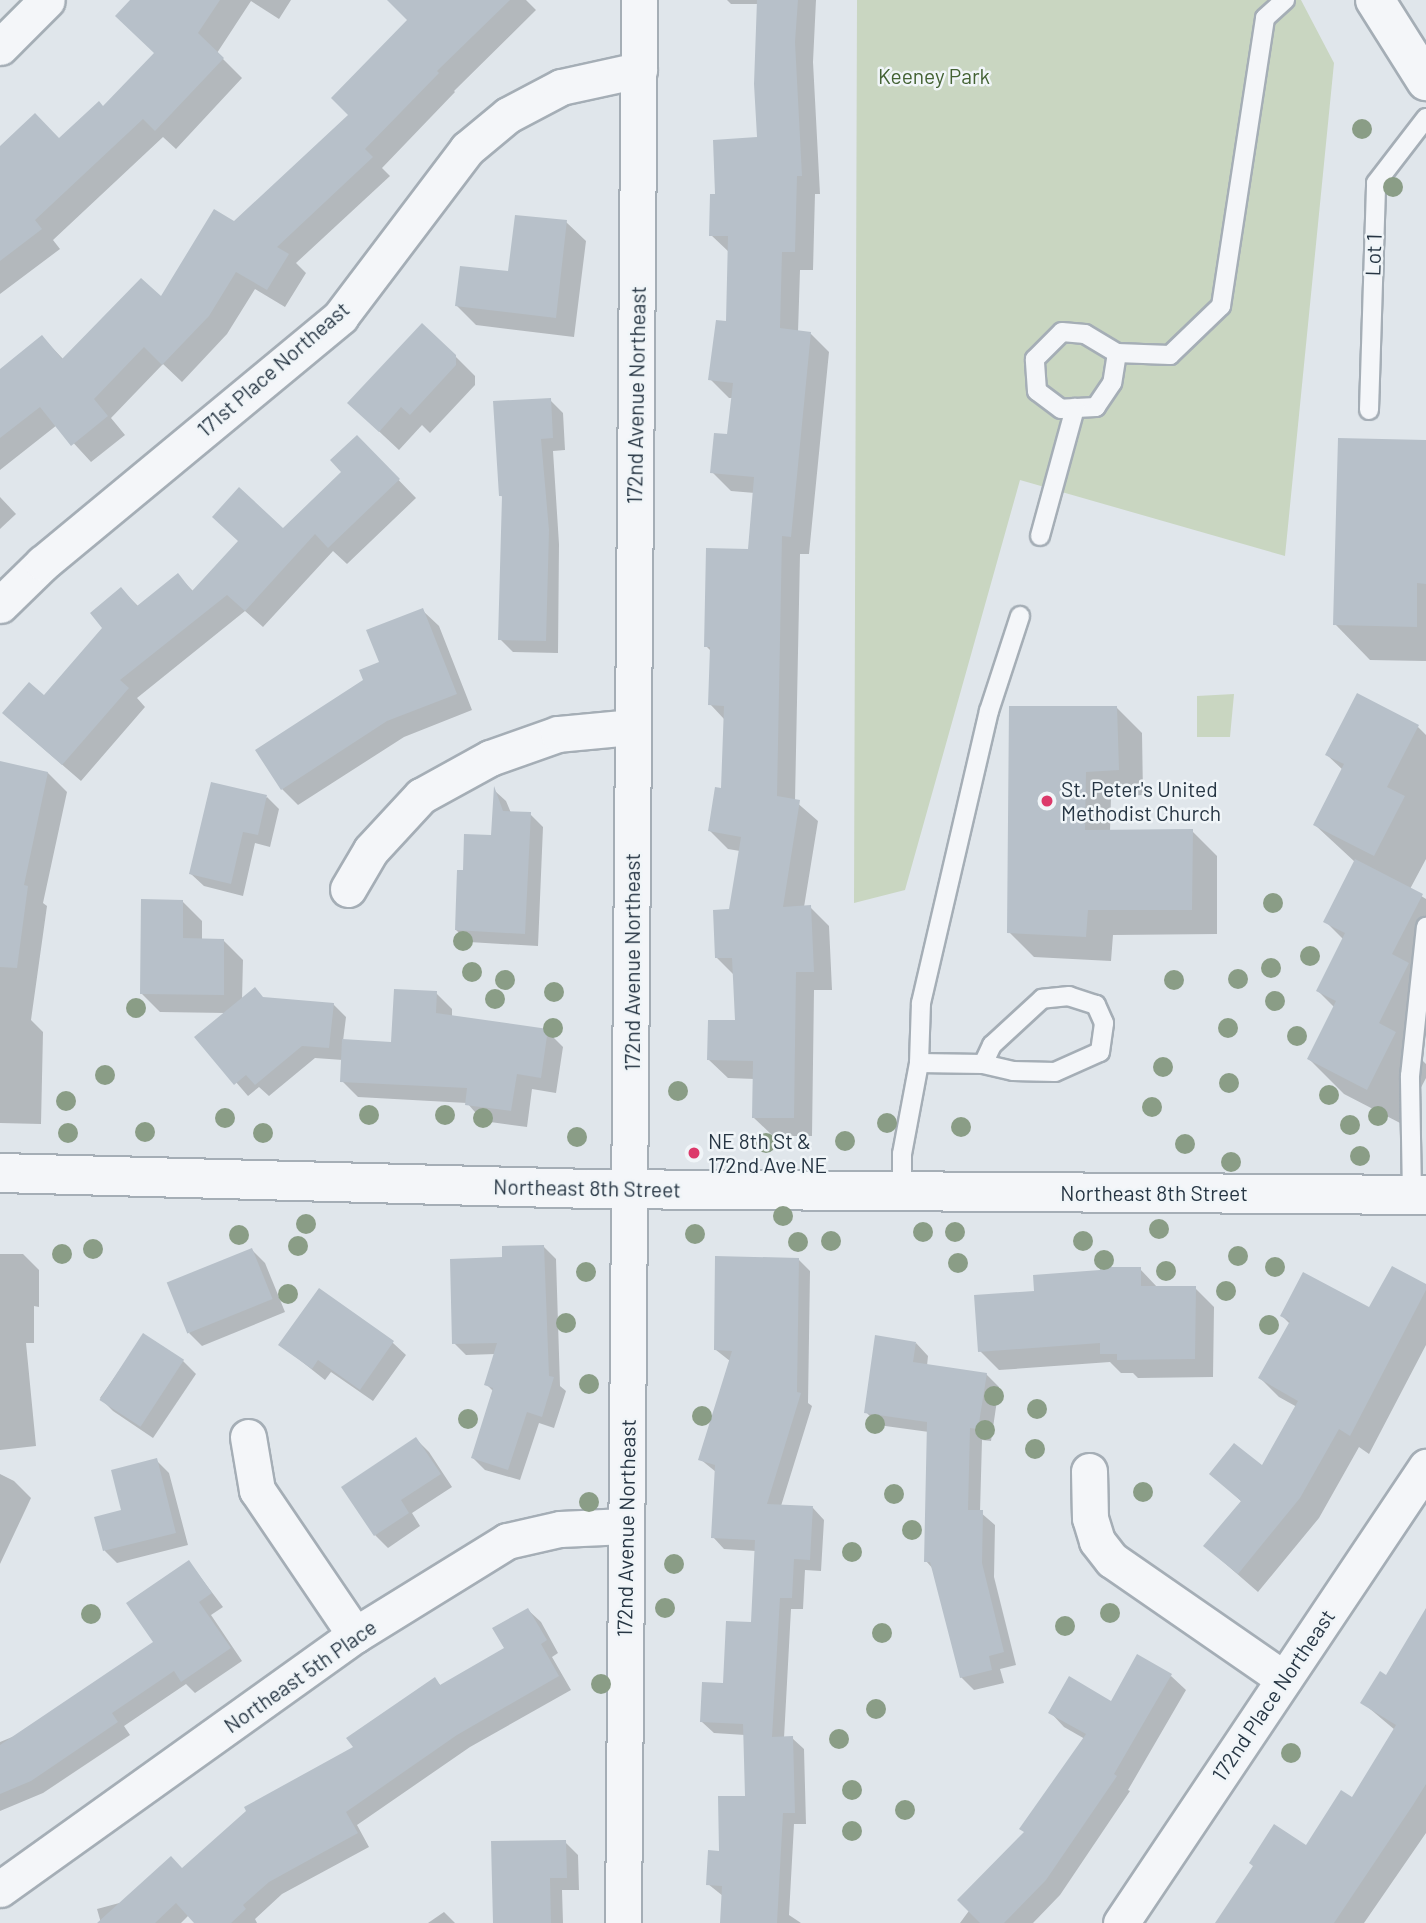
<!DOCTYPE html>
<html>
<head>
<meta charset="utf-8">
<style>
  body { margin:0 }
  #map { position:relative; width:1426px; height:1923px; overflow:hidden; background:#e0e6eb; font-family:Barlow,sans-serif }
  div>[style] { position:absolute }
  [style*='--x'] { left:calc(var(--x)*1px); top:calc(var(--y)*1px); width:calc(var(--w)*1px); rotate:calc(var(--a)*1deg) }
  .green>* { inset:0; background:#c9d6c1 }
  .shadow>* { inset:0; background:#0003 }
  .building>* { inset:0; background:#b7c0c9; transform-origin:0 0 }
  .roads { filter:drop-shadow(2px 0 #a5aeb6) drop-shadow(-2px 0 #a5aeb6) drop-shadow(0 2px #a5aeb6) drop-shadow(0 -2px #a5aeb6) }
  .service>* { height:18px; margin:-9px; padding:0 9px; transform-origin:9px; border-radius:9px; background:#f4f6f9 }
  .minor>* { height:35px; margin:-17.5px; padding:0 17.5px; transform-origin:17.5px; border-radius:17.5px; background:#f4f6f9 }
  .tertiary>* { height:38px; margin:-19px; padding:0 19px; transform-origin:19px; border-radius:19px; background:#f4f6f9 }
  .trees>* { width:20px; height:20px; margin:-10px; border-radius:50%; background:#8a9d86 }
  .dots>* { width:19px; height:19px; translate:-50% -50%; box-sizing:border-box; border:4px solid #f0f5f8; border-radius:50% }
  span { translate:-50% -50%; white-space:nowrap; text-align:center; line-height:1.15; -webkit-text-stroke:5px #f0f5f8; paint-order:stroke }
  .park-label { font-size:21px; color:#436233 }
  .street-label { font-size:21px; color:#273644 }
  .poi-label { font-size:21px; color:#273644 }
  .left { translate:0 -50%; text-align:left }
</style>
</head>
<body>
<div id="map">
  <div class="green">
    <i style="clip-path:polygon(857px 0,1301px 0,1334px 63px,1285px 556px,1020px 480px,905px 890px,854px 903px)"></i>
    <i style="clip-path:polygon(1234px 694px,1230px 737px,1197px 737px,1197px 696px)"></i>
  </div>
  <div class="shadow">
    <i style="clip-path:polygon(132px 0,291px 0,279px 19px,251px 1px,217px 53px,242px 78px,176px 149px,163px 137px,53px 240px,60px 249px,0 294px,0 147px,60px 140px,103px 108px,156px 53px)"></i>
    <i style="clip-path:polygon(390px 0,526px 0,536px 10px,454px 91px,455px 92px,382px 168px,390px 176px,296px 263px,306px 273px,285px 307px,255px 289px,227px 334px,182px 382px,163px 364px,111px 418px,125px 435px,91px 462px,57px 425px,0 470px,0 371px,42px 337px,64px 360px,162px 299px,234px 223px,351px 116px,409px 20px)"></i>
    <i style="clip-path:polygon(727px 0,816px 0,813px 62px,820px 194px,815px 194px,813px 270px,800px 270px,798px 332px,811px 334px,829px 352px,809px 554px,800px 554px,795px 801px,818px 821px,804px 907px,810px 907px,829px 926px,832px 990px,814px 990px,812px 1136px,773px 1136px,754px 1118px,755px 1079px,728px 1078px,709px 1060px,737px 1022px,735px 976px,717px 958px,730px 911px,740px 851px,728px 849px,710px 831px,723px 790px,725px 720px,710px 704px,712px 652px,706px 646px,750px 551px,755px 493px,731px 491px,712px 472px,728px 436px,733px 398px,729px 398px,710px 379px,728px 323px,730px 253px,711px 235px,717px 196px,759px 139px,758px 4px,731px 4px)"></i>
    <i style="clip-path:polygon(566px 222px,586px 241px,574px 337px,476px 325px,457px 306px,510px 273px)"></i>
    <i style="clip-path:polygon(455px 356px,475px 376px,475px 385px,430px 433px,422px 425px,399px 450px,369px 422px)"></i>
    <i style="clip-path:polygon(550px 400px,563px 413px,565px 450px,553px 451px,559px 544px,558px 653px,513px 652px,500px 639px,504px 498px,500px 495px)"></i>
    <i style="clip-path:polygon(357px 437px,416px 498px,347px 564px,333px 551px,263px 627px,245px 611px,137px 698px,145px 707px,81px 781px,22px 730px,45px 697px,104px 628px,121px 589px,139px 607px,178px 576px,194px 592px,240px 542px,283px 530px,343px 472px)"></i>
    <i style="clip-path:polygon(1426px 441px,1426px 661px,1370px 660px,1335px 624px)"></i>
    <i style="clip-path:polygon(0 497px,16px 514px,0 529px)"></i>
    <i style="clip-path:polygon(422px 610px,439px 626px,472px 710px,404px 737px,298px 805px,282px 789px)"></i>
    <i style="clip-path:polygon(1117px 708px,1142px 733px,1143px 795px,1111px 797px,1110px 832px,1192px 831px,1217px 856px,1217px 934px,1113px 935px,1111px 961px,1034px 957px,1009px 932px)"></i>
    <i style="clip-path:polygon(1418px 727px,1426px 735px,1426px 859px,1410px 889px,1426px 899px,1426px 1034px,1416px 1054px,1426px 1064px,1426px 1078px,1402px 1124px,1344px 1094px,1309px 1059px,1335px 1008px,1318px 991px,1344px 940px,1325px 921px,1355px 862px,1315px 825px,1343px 770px,1327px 755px)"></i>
    <i style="clip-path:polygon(0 763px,48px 773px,67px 792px,43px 903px,47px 906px,31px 1020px,43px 1032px,41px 1124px,0 1123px)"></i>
    <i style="clip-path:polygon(495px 791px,506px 801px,511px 813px,530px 814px,543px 827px,538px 946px,469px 942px,456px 930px,464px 872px,493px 836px)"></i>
    <i style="clip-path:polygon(267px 797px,279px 809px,270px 847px,255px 843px,243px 896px,204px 886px,191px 874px)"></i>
    <i style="clip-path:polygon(183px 902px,202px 921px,202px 940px,224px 941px,243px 960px,242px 1000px,333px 1004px,346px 1017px,343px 1041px,393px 1043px,436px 993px,452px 1009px,452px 1017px,547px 1031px,563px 1047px,556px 1093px,532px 1089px,527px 1127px,483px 1121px,467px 1103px,358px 1097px,342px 1081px,343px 1060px,315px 1058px,269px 1096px,259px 1087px,248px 1096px,197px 1037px,226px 1013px,160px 1012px,141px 993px)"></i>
    <i style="clip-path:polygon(544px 1247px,556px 1259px,560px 1386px,566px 1391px,554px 1428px,539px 1423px,520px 1480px,485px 1470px,473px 1458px,494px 1392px,486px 1384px,495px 1354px,466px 1355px,454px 1343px)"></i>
    <i style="clip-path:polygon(252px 1250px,265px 1263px,285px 1312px,202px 1346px,189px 1333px)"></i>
    <i style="clip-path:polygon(0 1254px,23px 1254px,39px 1270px,39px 1307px,34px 1306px,34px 1343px,26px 1343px,36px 1446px,0 1450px)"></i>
    <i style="clip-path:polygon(799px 1260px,810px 1271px,808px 1403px,812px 1406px,781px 1506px,813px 1508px,824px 1520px,821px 1571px,805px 1570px,803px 1609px,791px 1609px,784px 1738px,792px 1738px,804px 1749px,806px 1824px,794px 1824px,789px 1915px,801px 1923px,722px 1923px,723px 1896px,708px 1884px,747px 1797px,745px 1735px,714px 1733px,702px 1722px,724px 1684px,752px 1624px,756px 1551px,724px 1549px,713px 1537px,716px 1472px,700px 1459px,730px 1361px,716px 1350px)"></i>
    <i style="clip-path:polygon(1140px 1269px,1158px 1288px,1195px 1288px,1214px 1307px,1213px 1377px,1138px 1378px,1133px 1373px,1121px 1373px,1110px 1362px,999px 1370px,980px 1351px,1036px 1292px,1102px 1272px)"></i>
    <i style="clip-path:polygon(1426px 1286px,1426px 1345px,1369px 1454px,1359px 1447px,1319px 1518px,1258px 1592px,1205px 1546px,1242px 1502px,1211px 1473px,1262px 1468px,1297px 1407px,1279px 1397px,1260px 1378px,1290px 1324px,1282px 1316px,1370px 1310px)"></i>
    <i style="clip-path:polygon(319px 1290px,393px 1343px,406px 1355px,373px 1401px,331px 1372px,325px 1380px,281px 1345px)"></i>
    <i style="clip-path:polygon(144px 1335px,183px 1361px,196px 1374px,153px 1438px,113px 1411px,100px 1398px)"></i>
    <i style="clip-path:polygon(916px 1343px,928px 1356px,927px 1366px,986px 1374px,999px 1387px,991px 1441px,982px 1440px,980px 1512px,995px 1525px,994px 1577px,1016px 1665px,1000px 1669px,1004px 1683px,974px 1690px,961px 1677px,934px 1570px,926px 1561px,929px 1432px,878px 1425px,866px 1412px)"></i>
    <i style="clip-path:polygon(416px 1439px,429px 1452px,452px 1487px,412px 1513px,420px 1526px,388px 1548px,375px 1535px)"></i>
    <i style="clip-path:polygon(156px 1460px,169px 1473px,188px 1545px,117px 1563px,105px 1551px,96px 1518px,123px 1511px)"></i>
    <i style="clip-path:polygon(0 1474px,14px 1481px,31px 1498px,0 1564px)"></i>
    <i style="clip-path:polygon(189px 1562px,223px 1607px,211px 1615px,242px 1661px,195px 1693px,186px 1684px,124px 1726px,130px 1735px,43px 1793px,0 1811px,0 1742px,22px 1733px,156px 1642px)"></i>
    <i style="clip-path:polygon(528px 1610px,541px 1622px,558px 1653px,552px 1657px,571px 1690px,470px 1747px,357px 1825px,369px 1847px,282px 1894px,255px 1919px,257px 1923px,196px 1923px,189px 1915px,181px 1923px,101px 1923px,97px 1909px,123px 1902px,182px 1870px,355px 1748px,435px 1679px,441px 1686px,506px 1649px)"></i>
    <i style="clip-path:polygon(1426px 1611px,1426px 1833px,1364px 1923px,1217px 1923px,1306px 1847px,1353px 1799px,1395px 1730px,1363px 1703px,1387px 1678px)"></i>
    <i style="clip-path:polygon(1171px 1676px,1186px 1690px,1128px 1790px,1130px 1791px,1060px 1895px,1033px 1923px,960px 1923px,1026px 1833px,1085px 1739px,1064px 1727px,1050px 1712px,1111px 1703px)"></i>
    <i style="clip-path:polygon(565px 1842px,578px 1855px,579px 1890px,562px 1890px,563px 1923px,494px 1923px)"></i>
    <i style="clip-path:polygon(444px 1912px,455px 1923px,428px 1923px)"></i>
  </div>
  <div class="building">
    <i style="clip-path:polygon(130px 0,220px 0,198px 33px,224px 58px,155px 131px,143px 119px,35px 220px,42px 229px,0 261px,0 146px,35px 113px,59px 138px,99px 101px,103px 106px,154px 53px,115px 16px)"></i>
    <i style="clip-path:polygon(387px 0,510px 0,437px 71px,439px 73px,365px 149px,373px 157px,277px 247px,289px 254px,267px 290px,236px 272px,209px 316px,162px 365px,144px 347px,94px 399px,108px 416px,71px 446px,40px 407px,0 438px,0 369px,42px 335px,62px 359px,141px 278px,161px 296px,214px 209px,234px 221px,348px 115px,331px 98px,407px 20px)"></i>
    <i style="clip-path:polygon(757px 0,798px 0,795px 42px,802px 176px,797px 176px,795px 252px,782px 252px,780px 328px,811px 332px,791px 537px,782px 536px,777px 796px,800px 800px,783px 907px,811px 905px,814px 972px,796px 972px,794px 1118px,752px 1118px,753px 1061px,707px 1060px,708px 1020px,735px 1020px,732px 958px,715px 958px,713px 910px,729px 909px,741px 837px,708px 831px,715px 787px,721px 788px,724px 706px,708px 705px,710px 647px,704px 647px,706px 548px,748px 549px,754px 477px,710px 473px,714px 433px,727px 434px,733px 383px,708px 380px,716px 320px,726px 321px,728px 236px,709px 236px,710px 194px,715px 194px,713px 140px,757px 137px,754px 84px)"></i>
    <i style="clip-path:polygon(515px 215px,567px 220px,556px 318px,455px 306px,460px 266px,508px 271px)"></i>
    <i style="clip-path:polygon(422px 323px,456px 355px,456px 365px,410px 415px,401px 407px,379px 432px,347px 403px)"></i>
    <i style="clip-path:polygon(551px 398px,553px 438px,541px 439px,549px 530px,546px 641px,498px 640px,502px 496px,499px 496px,493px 401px)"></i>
    <i style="clip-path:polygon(357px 435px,400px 479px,328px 548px,315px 534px,245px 611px,227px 595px,120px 680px,129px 688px,62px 765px,2px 713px,29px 682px,44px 695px,102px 628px,90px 613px,121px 587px,137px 606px,178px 573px,192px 591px,238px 541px,212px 517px,239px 487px,283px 528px,341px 472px,330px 460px)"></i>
    <i style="clip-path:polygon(1338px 438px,1426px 440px,1426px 584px,1417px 583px,1417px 627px,1333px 625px)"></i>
    <i style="clip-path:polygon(423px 608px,457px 694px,387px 721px,281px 790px,255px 750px,363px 680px,359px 670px,379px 662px,366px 630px)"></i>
    <i style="clip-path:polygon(1357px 693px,1419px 725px,1387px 787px,1405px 796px,1374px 856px,1313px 825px,1344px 764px,1325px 755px)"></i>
    <i style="clip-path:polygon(1009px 706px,1117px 706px,1119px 770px,1086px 772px,1085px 830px,1193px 829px,1192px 910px,1088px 910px,1086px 937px,1007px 933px)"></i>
    <i style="clip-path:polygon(0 761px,48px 772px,24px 885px,28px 886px,17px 968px,0 967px)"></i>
    <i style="clip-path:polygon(211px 782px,267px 795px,258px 835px,243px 832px,231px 884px,189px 874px)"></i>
    <i style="clip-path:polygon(494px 786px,503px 811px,531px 812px,525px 934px,455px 930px,457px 870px,463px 870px,464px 834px,491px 835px)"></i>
    <i style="clip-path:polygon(1355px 859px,1423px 894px,1392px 954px,1409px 963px,1379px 1023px,1396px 1032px,1367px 1090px,1307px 1059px,1336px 1001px,1316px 991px,1345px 933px,1323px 922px)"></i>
    <i style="clip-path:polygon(141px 899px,183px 900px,183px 938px,224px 939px,224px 995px,140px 994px)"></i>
    <i style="clip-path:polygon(255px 987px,263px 997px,334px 1003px,329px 1048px,302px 1046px,255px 1085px,246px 1075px,234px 1085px,194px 1037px)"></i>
    <i style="clip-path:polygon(394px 989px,437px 991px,436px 1013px,548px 1029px,541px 1078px,517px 1074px,511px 1111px,465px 1105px,467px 1088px,340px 1082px,342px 1039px,391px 1042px)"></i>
    <i style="clip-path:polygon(544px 1245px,549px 1376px,554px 1377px,542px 1417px,527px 1412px,508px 1470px,471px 1458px,493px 1388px,484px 1385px,497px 1343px,452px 1344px,450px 1259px,502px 1257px,502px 1246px)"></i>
    <i style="left:252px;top:1248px;width:55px;height:92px;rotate:68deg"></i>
    <i style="clip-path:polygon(715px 1256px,799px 1258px,797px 1392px,801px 1393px,767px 1504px,813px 1506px,810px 1560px,794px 1559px,792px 1598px,780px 1598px,772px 1737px,793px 1736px,795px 1813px,783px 1813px,777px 1923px,720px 1923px,722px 1886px,706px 1885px,708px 1850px,719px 1851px,718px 1796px,745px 1796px,743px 1724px,700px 1722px,702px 1682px,723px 1683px,726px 1621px,751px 1622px,755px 1540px,711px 1538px,715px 1465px,698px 1460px,732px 1351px,714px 1350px)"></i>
    <i style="clip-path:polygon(1392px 1266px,1426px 1284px,1426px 1290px,1350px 1436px,1339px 1429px,1300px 1498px,1238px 1574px,1203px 1546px,1241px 1501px,1209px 1474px,1234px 1443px,1262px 1465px,1298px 1401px,1258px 1378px,1290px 1321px,1280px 1316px,1303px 1272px,1369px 1307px)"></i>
    <i style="clip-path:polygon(1100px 1267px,1141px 1267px,1141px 1286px,1196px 1286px,1195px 1359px,1117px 1360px,1117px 1354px,1100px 1354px,1100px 1343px,978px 1352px,974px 1295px,1034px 1291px,1033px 1275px,1100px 1270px)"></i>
    <i style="clip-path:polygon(319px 1288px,394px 1341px,360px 1390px,318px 1360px,312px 1369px,278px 1345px)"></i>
    <i style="left:143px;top:1333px;width:49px;height:80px;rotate:33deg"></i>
    <i style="clip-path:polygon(875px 1335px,916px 1342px,913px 1362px,987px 1373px,978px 1429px,970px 1428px,968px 1510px,983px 1510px,982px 1563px,1004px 1652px,989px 1656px,992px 1670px,960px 1678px,930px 1562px,924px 1562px,927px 1422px,864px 1413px)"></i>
    <i style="clip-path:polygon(416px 1437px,441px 1474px,401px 1500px,409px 1513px,374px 1536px,341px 1487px)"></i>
    <i style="clip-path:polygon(157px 1458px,176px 1533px,103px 1551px,94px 1517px,121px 1510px,111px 1470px)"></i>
    <i style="clip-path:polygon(189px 1560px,212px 1593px,199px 1602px,231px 1648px,181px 1682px,174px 1671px,112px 1713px,118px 1722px,31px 1781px,0 1794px,0 1745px,153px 1642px,126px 1603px)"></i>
    <i style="clip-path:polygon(528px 1608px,547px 1640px,541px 1644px,559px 1676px,457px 1735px,346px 1812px,358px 1833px,269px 1882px,243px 1905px,246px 1909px,231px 1923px,194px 1923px,176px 1903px,155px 1923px,97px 1923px,171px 1856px,182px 1868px,246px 1811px,244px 1807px,353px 1747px,346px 1738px,435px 1677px,440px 1685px,504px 1648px,492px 1628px)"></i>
    <i style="clip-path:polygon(1426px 1608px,1426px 1784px,1413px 1805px,1334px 1923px,1215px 1923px,1253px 1866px,1249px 1863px,1274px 1824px,1306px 1845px,1341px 1790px,1352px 1797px,1396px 1725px,1360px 1703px,1380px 1671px,1386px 1675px)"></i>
    <i style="clip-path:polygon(1137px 1654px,1172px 1674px,1114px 1774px,1117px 1776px,1046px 1880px,1004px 1923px,980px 1923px,957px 1900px,1024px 1832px,1019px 1829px,1086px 1734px,1048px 1713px,1069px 1676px,1111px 1701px)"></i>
    <i style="clip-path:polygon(566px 1840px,567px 1878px,550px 1878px,551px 1923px,493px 1923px,491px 1841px)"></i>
  </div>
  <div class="roads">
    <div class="service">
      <i style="--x:1117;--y:353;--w:30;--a:99"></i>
      <i style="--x:1112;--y:383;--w:29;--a:124"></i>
      <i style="--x:1096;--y:407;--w:35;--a:177"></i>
      <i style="--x:1061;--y:409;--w:30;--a:-143"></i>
      <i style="--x:1037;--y:391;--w:32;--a:-94"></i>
      <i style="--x:1035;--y:359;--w:38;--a:-45"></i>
      <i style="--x:1062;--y:332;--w:23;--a:5"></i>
      <i style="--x:1085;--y:334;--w:37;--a:31"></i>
      <i style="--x:1117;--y:353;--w:53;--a:2.2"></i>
      <i style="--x:1170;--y:355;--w:71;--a:-43.9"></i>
      <i style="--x:1221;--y:306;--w:291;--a:-81.3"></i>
      <i style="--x:1265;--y:18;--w:27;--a:-42"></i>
      <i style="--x:1369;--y:410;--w:227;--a:-88.2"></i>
      <i style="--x:1376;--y:183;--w:82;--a:-52.4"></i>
      <i style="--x:1040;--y:536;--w:133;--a:-74.7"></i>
      <i style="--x:919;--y:1063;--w:64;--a:0.9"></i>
      <i style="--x:983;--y:1064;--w:31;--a:13"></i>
      <i style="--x:1013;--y:1071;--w:42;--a:1.4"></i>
      <i style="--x:1055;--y:1072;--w:49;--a:-24"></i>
      <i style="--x:1100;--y:1052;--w:29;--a:-82"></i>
      <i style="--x:1104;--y:1023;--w:20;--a:-114"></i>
      <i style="--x:1096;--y:1005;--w:28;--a:-162"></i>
      <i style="--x:1069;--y:996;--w:27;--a:174"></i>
      <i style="--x:1042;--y:999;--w:68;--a:137.4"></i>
      <i style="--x:992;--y:1045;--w:21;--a:115"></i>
      <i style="--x:902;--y:1191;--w:37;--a:-90"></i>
      <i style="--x:902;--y:1154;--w:93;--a:-79.4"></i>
      <i style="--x:919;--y:1063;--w:60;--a:-88.1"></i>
      <i style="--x:921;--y:1003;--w:300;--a:-76.9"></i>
      <i style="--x:989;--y:711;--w:100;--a:-71.9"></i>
      <i style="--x:1412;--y:1195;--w:119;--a:-91"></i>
      <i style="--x:1410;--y:1076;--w:150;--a:-83.9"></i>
    </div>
    <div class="minor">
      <i style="--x:0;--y:47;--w:66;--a:-45"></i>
      <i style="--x:0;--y:605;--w:60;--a:-44.3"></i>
      <i style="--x:43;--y:563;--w:386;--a:-39.6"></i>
      <i style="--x:340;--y:317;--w:211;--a:-52.9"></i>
      <i style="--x:467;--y:149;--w:53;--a:-39.7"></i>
      <i style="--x:508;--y:115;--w:60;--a:-27.8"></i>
      <i style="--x:561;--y:87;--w:80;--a:-12.3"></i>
      <i style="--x:348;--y:889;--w:45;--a:-59.5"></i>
      <i style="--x:371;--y:850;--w:74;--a:-47.2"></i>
      <i style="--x:421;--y:796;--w:79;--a:-28.8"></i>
      <i style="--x:490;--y:758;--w:72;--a:-19.4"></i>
      <i style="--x:558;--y:734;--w:74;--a:-5.4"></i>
      <i style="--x:248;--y:1437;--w:54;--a:80.4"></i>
      <i style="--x:257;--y:1490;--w:175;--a:55.9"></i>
      <i style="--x:1089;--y:1471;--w:47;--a:88.8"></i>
      <i style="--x:1090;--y:1518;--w:24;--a:73"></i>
      <i style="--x:1097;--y:1541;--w:24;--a:52"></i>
      <i style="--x:1112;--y:1560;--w:209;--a:34.7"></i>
      <i style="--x:0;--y:1889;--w:437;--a:-35.6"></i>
      <i style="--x:355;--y:1635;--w:179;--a:-31.7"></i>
      <i style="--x:507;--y:1541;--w:54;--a:-12.8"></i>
      <i style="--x:560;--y:1529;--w:66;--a:-2.6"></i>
      <i style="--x:623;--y:1923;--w:1923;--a:-89.52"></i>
      <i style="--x:1121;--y:1923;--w:549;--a:-56.22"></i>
    </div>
    <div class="tertiary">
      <i style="--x:1375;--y:0;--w:96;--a:57.8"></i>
      <i style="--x:0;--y:1173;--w:593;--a:1.55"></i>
      <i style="--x:593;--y:1189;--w:833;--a:0.41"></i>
    </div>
  </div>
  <div class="trees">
    <i style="left:1362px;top:129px"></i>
    <i style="left:1393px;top:187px"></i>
    <i style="left:1273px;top:903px"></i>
    <i style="left:463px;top:941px"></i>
    <i style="left:1310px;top:956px"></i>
    <i style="left:1271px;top:968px"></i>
    <i style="left:472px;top:972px"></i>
    <i style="left:1238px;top:979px"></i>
    <i style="left:505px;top:980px"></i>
    <i style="left:1174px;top:980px"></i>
    <i style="left:554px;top:992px"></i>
    <i style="left:495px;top:999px"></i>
    <i style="left:1275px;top:1001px"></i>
    <i style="left:136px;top:1008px"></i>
    <i style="left:553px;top:1028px"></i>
    <i style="left:1228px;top:1028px"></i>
    <i style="left:1297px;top:1036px"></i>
    <i style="left:1163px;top:1067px"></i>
    <i style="left:105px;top:1075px"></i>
    <i style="left:1229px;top:1083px"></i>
    <i style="left:678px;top:1091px"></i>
    <i style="left:1329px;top:1095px"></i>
    <i style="left:66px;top:1101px"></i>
    <i style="left:1152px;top:1107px"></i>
    <i style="left:369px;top:1115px"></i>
    <i style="left:445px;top:1115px"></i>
    <i style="left:1378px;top:1116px"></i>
    <i style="left:225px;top:1118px"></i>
    <i style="left:483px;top:1118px"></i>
    <i style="left:887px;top:1123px"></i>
    <i style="left:1350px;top:1125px"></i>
    <i style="left:961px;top:1127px"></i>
    <i style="left:145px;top:1132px"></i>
    <i style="left:68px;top:1133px"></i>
    <i style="left:263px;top:1133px"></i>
    <i style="left:577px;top:1137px"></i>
    <i style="left:845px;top:1141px"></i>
    <i style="left:766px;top:1143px"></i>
    <i style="left:1185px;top:1144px"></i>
    <i style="left:1360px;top:1156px"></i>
    <i style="left:1231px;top:1162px"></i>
    <i style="left:783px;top:1216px"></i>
    <i style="left:306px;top:1224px"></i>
    <i style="left:1159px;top:1229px"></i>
    <i style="left:923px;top:1232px"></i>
    <i style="left:955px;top:1232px"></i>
    <i style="left:695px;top:1234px"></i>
    <i style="left:239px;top:1235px"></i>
    <i style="left:831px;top:1241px"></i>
    <i style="left:1083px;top:1241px"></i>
    <i style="left:798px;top:1242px"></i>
    <i style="left:298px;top:1246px"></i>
    <i style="left:93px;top:1249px"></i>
    <i style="left:62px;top:1254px"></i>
    <i style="left:1238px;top:1256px"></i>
    <i style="left:1104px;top:1260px"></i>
    <i style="left:958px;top:1263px"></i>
    <i style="left:1275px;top:1267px"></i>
    <i style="left:1166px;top:1271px"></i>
    <i style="left:586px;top:1272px"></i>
    <i style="left:1226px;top:1291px"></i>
    <i style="left:288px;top:1294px"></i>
    <i style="left:566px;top:1323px"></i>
    <i style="left:1269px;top:1325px"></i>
    <i style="left:589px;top:1384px"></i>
    <i style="left:994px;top:1396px"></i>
    <i style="left:1037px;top:1409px"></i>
    <i style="left:702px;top:1416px"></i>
    <i style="left:468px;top:1419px"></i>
    <i style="left:875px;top:1424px"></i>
    <i style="left:985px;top:1430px"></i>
    <i style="left:1035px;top:1449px"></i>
    <i style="left:1143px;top:1492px"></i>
    <i style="left:894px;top:1494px"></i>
    <i style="left:589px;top:1502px"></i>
    <i style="left:912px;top:1530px"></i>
    <i style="left:852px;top:1552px"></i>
    <i style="left:674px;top:1564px"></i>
    <i style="left:665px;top:1608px"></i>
    <i style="left:1110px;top:1613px"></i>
    <i style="left:91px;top:1614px"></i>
    <i style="left:1065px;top:1626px"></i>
    <i style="left:882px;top:1633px"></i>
    <i style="left:601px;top:1684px"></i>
    <i style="left:876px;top:1709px"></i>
    <i style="left:839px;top:1739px"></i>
    <i style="left:1291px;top:1753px"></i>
    <i style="left:852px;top:1790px"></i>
    <i style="left:905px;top:1810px"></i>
    <i style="left:852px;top:1831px"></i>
  </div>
  <div class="dots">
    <i style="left:1047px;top:801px;background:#dc396a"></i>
    <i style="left:694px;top:1153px;background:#dc396a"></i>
  </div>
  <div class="park-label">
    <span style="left:934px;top:76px">Keeney Park</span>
  </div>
  <div class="street-label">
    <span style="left:1373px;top:255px;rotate:-88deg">Lot 1</span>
    <span style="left:273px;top:369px;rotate:-41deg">171st Place Northeast</span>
    <span style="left:636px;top:395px;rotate:-89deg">172nd Avenue Northeast</span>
    <span style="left:632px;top:962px;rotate:-90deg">172nd Avenue Northeast</span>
    <span style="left:587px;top:1188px;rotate:1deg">Northeast 8th Street</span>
    <span style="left:1154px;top:1193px">Northeast 8th Street</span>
    <span style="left:626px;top:1528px;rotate:-89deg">172nd Avenue Northeast</span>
    <span style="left:300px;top:1676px;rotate:-35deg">Northeast 5th Place</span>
    <span style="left:1273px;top:1695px;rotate:-56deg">172nd Place Northeast</span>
  </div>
  <div class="poi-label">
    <span class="left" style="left:1061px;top:801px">St. Peter's United<br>Methodist Church</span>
    <span class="left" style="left:708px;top:1153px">NE 8th St &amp;<br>172nd Ave NE</span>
  </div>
</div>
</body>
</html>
